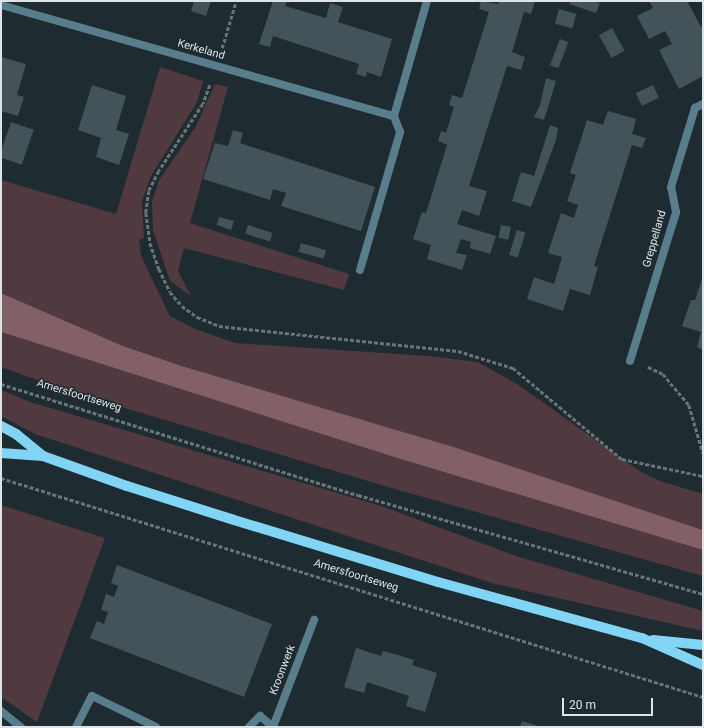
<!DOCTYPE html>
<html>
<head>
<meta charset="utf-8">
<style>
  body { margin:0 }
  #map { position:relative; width:704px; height:728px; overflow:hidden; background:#1e2b31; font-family:Roboto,sans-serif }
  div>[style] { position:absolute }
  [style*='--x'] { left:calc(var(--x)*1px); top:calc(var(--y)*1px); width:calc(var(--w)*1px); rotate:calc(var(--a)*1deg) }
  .green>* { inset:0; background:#50393f }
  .water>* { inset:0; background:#835f68 }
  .building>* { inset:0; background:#445359; transform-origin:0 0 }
  .path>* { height:2.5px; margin-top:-1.25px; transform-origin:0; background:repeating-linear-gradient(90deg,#697479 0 4px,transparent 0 6px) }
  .street>* { height:8px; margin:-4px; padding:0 4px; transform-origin:4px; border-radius:4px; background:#587e8d }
  .primary>* { height:10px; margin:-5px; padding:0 5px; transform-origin:5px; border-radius:5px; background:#81d4f3 }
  span { translate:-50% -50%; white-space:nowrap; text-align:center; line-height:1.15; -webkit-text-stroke:3px #1e2b31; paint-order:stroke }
  .street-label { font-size:11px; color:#dce4e8 }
  .frame { position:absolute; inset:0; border:2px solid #dce4e8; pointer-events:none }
  .scale { position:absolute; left:562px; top:698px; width:91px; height:18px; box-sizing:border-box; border:2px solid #dce4e8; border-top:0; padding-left:5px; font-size:12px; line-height:14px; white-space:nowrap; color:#dce4e8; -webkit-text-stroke:3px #1e2b31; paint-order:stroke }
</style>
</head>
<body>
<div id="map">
  <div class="green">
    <i style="clip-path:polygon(160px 67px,203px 81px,197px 102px,151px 176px,142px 201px,144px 238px,139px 240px,141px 256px,170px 316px,195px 329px,235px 343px,428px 356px,478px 362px,517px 384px,641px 472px,660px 481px,703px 494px,703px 530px,457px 448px,182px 366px,123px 346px,1px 293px,1px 180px,116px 214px)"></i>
    <i style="clip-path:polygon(215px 84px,228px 87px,190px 223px,349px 274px,344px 290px,184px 248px,178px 271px,191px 296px,170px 281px,153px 230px,152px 201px,159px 180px,195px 128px)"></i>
    <i style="clip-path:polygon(1px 332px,394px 457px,703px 550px,703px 576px,388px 487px,65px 390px,1px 367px)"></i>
    <i style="clip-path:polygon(1px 390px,30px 402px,381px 506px,519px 557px,703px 611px,703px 631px,492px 583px,35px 434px,1px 416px)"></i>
    <i style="clip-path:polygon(1px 505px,105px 538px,37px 722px,1px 697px)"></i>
  </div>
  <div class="water">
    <i style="clip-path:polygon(1px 293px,123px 346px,182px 366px,457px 448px,703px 530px,703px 550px,394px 457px,1px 332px)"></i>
  </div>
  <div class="building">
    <i style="clip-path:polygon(194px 1px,211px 1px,206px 16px,191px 11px)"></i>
    <i style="clip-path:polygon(273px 1px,287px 1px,285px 6px,326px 18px,330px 3px,343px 7px,338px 22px,392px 39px,381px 77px,367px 72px,366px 77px,356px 74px,359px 64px,273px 36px,270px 47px,259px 44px)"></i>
    <i style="clip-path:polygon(481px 1px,498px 4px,499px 1px,535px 1px,531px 14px,524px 12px,512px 52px,525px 57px,521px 70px,507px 66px,469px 186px,487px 191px,479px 216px,462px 210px,457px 224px,496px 236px,490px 254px,470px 248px,471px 242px,461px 239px,456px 253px,467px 255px,462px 270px,427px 259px,431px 245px,413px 239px,422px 212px,426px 213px,447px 145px,438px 141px,441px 131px,446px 133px,454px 107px,449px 105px,452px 95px,462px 98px,489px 12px,479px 9px)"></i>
    <i style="clip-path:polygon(570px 1px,593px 1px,600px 3px,596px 13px,569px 4px)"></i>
    <i style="clip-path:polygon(649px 1px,687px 1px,701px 27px,703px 26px,703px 76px,679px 89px,659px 50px,672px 44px,665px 31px,649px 39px,637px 16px,653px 8px)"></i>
    <i style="left:559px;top:9px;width:18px;height:15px;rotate:16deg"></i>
    <i style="left:612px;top:28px;width:26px;height:15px;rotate:61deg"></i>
    <i style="left:560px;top:39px;width:9px;height:28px;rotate:21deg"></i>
    <i style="clip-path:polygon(1px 57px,26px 64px,17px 95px,24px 97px,18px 116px,1px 111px)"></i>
    <i style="clip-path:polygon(546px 78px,556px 81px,544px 120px,534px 117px,540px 105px)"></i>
    <i style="clip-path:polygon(92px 85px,126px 96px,116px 130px,129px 134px,119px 165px,96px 157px,101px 138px,78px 130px)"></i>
    <i style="left:653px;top:85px;width:14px;height:19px;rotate:65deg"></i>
    <i style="clip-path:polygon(608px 111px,636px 119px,632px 134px,646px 138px,642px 148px,632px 145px,594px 266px,598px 267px,590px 295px,570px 289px,563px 311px,527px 299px,534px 277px,554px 284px,562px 257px,548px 253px,561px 213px,574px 218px,578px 205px,567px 201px,576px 175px,570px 173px,587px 120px,603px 125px)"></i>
    <i style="left:11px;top:122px;width:24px;height:37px;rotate:19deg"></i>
    <i style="clip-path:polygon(550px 125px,558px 128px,556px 140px,531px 207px,512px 201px,521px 172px,534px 176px)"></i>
    <i style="clip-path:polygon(233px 130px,243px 133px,240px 143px,375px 187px,361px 231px,281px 206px,286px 193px,273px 189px,270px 200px,203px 179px,215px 143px,228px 146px)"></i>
    <i style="clip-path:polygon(219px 217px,234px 221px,231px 230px,217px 225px)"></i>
    <i style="left:248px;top:225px;width:26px;height:9px;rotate:18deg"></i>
    <i style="left:501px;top:225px;width:10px;height:13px;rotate:11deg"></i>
    <i style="left:517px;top:230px;width:9px;height:26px;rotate:18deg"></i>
    <i style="left:301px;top:243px;width:26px;height:9px;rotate:16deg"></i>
    <i style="clip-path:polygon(703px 276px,703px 350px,697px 347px,701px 332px,682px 326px,691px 300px,695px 300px)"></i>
    <i style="clip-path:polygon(117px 565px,272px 624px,244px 697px,90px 638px,97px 621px,104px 624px,108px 612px,101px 610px,106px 594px,114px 597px,118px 586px,111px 583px)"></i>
    <i style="clip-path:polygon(356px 648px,381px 656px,383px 651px,398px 655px,414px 660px,412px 665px,437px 673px,425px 712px,406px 706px,409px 696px,367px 682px,364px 693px,344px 687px)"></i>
    <i style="clip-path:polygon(522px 721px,541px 727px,520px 727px)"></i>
  </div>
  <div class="path">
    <i style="--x:222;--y:48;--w:49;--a:-73.4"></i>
    <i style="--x:210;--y:85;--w:20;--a:110"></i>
    <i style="--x:203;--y:104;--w:80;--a:123.3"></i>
    <i style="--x:159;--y:171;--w:22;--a:117"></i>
    <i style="--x:149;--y:191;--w:22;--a:98"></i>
    <i style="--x:146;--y:213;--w:30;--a:82"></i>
    <i style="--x:150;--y:243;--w:28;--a:71"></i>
    <i style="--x:159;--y:269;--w:25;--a:64"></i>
    <i style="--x:170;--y:292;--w:18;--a:49"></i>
    <i style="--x:182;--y:306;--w:19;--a:36"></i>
    <i style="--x:197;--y:317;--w:24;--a:22"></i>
    <i style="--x:219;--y:326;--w:240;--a:6"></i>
    <i style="--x:458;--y:351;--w:58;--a:17.2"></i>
    <i style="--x:513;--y:368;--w:142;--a:39.9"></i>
    <i style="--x:622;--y:459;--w:83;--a:11.9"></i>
    <i style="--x:648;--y:367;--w:17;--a:25"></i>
    <i style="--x:663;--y:374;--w:40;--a:50"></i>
    <i style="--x:689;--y:405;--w:50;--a:73.7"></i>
    <i style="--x:1;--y:384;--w:374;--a:17.3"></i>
    <i style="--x:358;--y:495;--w:359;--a:16"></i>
    <i style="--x:1;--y:478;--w:735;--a:17.33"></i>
  </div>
  <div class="street">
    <i style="--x:1;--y:5;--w:408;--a:15.8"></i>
    <i style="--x:360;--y:270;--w:144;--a:-73.8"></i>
    <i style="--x:400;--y:132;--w:17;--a:-111"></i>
    <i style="--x:394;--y:116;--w:120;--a:-74"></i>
    <i style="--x:630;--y:361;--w:156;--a:-72.8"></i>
    <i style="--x:676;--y:212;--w:25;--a:-101"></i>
    <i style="--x:671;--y:187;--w:83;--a:-73.1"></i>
    <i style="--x:695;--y:108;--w:9;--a:-27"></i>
    <i style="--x:1;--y:711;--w:26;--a:39"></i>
    <i style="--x:76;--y:727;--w:35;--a:-63"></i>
    <i style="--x:92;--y:696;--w:71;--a:25.8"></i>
    <i style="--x:249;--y:727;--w:16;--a:-45"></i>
    <i style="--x:260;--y:716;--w:17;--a:40"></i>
    <i style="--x:273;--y:727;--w:115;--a:-69"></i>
  </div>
  <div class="primary">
    <i style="--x:1;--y:426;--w:17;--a:28"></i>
    <i style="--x:16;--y:434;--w:35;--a:39"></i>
    <i style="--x:1;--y:453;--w:42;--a:4.1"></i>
    <i style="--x:43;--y:456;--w:89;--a:19.7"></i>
    <i style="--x:127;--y:486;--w:112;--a:17.6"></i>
    <i style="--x:234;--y:520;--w:213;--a:16.9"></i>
    <i style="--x:438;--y:582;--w:212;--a:15.4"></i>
    <i style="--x:642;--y:638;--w:67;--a:23.9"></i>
    <i style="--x:653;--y:640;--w:50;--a:5.7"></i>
  </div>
  <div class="street-label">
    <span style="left:201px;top:50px;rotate:16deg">Kerkeland</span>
    <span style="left:655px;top:239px;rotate:-74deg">Greppelland</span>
    <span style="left:79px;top:396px;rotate:17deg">Amersfoortseweg</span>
    <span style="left:356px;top:576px;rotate:17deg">Amersfoortseweg</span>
    <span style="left:283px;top:670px;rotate:-69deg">Kroonwerk</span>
  </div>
  <div class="frame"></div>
  <div class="scale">20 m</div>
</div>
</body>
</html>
